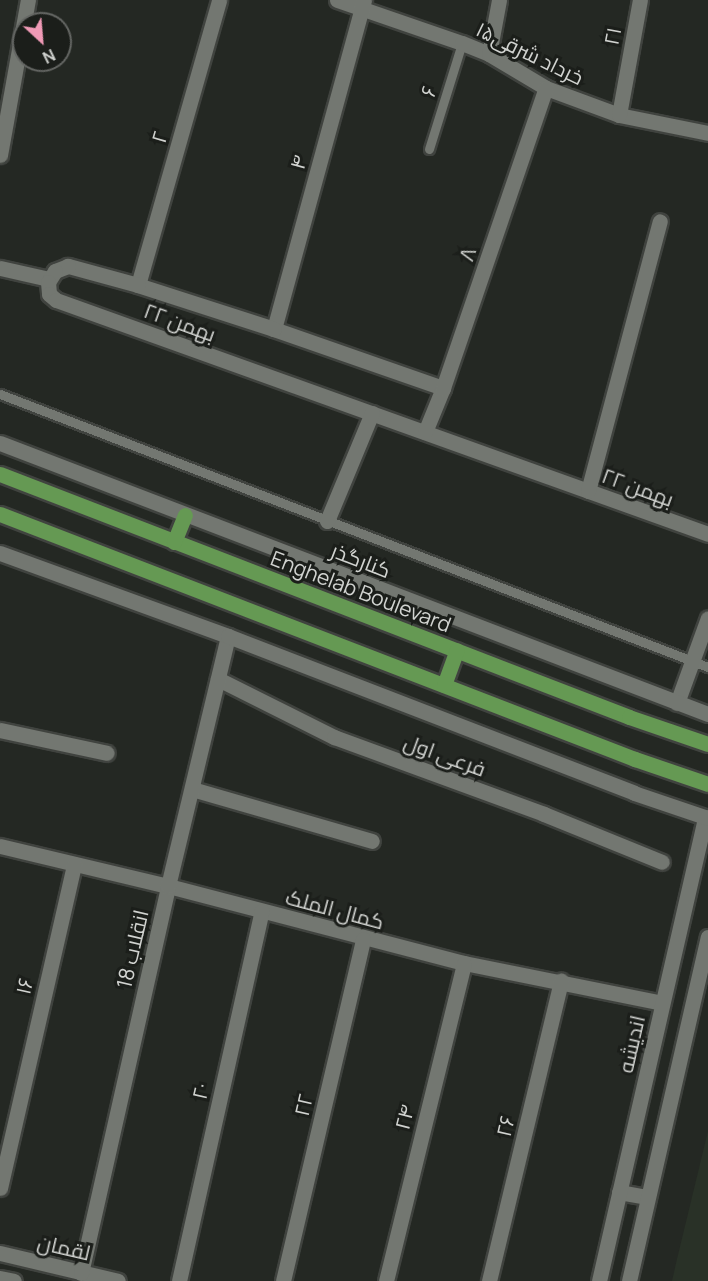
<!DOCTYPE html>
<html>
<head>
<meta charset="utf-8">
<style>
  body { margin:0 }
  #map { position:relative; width:708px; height:1281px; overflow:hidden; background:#242823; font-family:Manrope,Cairo,sans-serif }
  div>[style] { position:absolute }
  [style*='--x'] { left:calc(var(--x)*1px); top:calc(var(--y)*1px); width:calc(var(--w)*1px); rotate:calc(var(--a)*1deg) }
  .built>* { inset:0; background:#293127 }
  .roads { filter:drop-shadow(2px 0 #40433f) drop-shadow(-2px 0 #40433f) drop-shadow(0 2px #40433f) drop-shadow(0 -2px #40433f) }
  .service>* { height:9px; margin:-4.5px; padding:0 4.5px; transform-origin:4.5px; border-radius:4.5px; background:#737771 }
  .minor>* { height:15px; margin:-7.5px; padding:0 7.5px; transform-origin:7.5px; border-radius:7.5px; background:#737771 }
  .tertiary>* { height:15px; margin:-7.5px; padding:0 7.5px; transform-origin:7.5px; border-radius:7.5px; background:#737771 }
  .secondary>* { height:15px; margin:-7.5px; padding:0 7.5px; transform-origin:7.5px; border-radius:7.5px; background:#737771 }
  .primary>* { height:15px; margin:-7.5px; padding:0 7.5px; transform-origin:7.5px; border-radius:7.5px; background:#659953 }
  span { translate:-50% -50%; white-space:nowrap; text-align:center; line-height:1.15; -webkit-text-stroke:6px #1b1e1a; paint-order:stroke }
  .street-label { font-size:21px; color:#d1d3d0 }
  .north { position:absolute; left:12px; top:12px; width:60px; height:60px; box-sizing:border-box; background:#1b1e1a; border:2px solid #646663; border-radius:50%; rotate:154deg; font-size:16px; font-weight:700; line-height:24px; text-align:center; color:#d1d3d0 }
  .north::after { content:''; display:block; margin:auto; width:21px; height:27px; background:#f09ab6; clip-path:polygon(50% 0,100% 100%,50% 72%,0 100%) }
</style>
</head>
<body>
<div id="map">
  <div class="built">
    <i style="clip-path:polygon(708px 1131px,708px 1281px,672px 1281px,677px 1259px)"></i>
  </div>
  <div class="roads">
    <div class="service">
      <i style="--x:429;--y:149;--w:111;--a:-72.7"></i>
      <i style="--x:0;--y:394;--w:759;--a:21.09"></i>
    </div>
    <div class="minor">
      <i style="--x:337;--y:0;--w:132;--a:19"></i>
      <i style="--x:462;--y:43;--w:29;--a:22"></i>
      <i style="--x:489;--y:54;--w:66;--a:30.8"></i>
      <i style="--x:546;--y:88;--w:78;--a:20.3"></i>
      <i style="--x:619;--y:115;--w:91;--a:11.4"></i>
      <i style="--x:489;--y:54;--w:55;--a:-79.5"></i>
      <i style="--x:619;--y:115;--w:117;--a:-79.7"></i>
      <i style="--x:0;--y:268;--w:50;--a:12.7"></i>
      <i style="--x:138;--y:285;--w:296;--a:-74.1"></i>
      <i style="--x:274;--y:329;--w:341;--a:-74.7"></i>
      <i style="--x:443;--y:388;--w:179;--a:-160.8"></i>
      <i style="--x:274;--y:329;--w:143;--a:-162.1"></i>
      <i style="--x:138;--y:285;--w:73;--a:-164.8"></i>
      <i style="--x:68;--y:266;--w:14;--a:159"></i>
      <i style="--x:55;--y:271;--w:13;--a:122"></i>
      <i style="--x:48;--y:282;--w:12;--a:85"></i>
      <i style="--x:49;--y:294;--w:9;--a:41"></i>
      <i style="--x:56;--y:300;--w:693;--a:19.74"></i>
      <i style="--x:425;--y:432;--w:48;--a:-67.8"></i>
      <i style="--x:443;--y:388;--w:317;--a:-71.1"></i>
      <i style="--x:588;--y:491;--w:279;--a:-75.1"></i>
      <i style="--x:327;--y:521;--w:117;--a:-67.4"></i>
      <i style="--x:218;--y:679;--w:130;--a:26.6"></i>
      <i style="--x:334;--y:737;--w:224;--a:20.1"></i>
      <i style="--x:544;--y:814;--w:127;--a:22.1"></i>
      <i style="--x:677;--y:703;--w:90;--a:-70"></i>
      <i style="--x:0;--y:730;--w:109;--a:12.1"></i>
      <i style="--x:192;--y:789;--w:187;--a:16.1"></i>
      <i style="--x:0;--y:846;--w:173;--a:13.4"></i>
      <i style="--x:168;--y:886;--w:306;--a:14.6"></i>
      <i style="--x:464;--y:963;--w:202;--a:11.4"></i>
      <i style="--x:0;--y:1188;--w:332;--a:-77.1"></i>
      <i style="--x:0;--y:1253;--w:121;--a:13.3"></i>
      <i style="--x:81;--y:1273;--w:397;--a:-77.3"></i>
      <i style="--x:168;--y:886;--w:257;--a:-76.5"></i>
      <i style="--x:0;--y:1278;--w:14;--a:12"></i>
      <i style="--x:179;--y:1281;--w:379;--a:-77.4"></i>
      <i style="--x:283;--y:1281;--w:351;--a:-76.8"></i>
      <i style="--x:386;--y:1281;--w:327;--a:-76.2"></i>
      <i style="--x:489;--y:1281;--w:309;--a:-76.5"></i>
    </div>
    <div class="tertiary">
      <i style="--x:619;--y:1192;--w:29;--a:10"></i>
      <i style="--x:599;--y:1281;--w:476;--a:-77.1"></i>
      <i style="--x:629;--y:1281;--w:353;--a:-77.1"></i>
    </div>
    <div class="secondary">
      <i style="--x:0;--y:155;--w:158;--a:-79.8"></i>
      <i style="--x:0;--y:443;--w:758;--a:20.95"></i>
      <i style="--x:0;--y:553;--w:243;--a:20"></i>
      <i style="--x:228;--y:636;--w:435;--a:21.1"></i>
      <i style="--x:634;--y:793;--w:78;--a:18.7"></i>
    </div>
    <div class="primary">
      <i style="--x:0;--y:474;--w:674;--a:21.12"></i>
      <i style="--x:629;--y:717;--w:83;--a:18.9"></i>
      <i style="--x:0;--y:514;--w:681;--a:21.1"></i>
      <i style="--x:635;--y:759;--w:77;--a:18.9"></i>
      <i style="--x:174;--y:542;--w:29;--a:-68"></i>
      <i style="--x:444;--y:685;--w:37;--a:-70"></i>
    </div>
  </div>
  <div class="street-label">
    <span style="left:612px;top:36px;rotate:-79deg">۲۱</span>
    <span style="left:530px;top:53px;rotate:26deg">۱۵خرداد شرقی</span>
    <span style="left:428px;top:91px;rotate:-72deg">۶</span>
    <span style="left:159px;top:137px;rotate:-74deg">۲</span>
    <span style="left:298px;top:162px;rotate:-75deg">۴</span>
    <span style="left:467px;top:254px;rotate:-71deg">۸</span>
    <span style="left:180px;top:322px;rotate:20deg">۲۲ بهمن</span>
    <span style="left:638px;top:487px;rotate:20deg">۲۲ بهمن</span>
    <span style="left:361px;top:560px;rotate:21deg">کنارگذر</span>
    <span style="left:361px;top:591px;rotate:21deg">Enghelab Boulevard</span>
    <span style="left:445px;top:755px;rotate:20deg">فرعی اول</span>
    <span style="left:335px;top:909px;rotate:15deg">کمال الملک</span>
    <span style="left:132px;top:949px;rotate:-77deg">انقلاب 18</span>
    <span style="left:24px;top:986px;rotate:-77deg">۱۶</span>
    <span style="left:631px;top:1044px;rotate:-77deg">اندیشه</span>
    <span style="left:200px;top:1091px;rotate:-77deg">۲۰</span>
    <span style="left:303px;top:1105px;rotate:-77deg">۲۲</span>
    <span style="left:404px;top:1117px;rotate:-76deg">۲۴</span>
    <span style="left:505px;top:1126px;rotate:-77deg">۲۶</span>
    <span style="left:64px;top:1247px;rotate:13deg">لقمان</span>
  </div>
  <div class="north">N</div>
</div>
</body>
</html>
